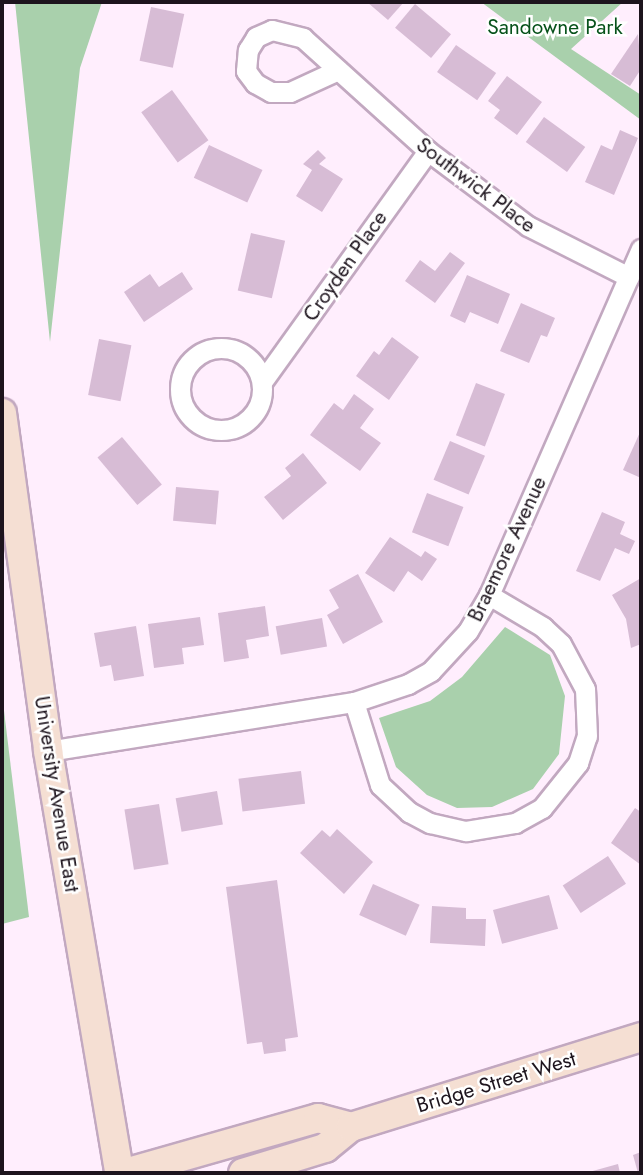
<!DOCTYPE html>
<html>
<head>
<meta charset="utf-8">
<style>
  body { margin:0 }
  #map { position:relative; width:643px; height:1175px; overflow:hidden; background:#ffeefd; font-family:Jost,sans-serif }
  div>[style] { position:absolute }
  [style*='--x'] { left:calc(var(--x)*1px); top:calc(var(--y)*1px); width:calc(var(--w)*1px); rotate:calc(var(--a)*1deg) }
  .green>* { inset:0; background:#a9d0ac }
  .building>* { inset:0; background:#d7bcd5; transform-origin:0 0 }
  .roads { filter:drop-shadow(2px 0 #c2a8c0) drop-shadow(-2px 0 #c2a8c0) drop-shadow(0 2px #c2a8c0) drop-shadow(0 -2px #c2a8c0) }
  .minor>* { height:19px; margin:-9.5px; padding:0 9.5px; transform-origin:9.5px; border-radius:9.5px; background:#fff }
  .minor>.ring { margin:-9.5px; padding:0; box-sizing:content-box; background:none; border:19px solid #fff; border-radius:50% }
  .secondary>* { height:28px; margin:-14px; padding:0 14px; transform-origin:14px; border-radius:14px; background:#f5dfd3 }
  span { translate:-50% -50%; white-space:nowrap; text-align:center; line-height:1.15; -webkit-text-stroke:5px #fff; paint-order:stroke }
  .park-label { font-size:21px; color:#07521b }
  .street-label { font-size:21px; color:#1d141d }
  .frame { position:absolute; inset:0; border:4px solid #1d141d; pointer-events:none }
</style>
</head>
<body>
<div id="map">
  <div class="green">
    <i style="clip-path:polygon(15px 2px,102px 2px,80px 68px,50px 342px)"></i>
    <i style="clip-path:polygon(481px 2px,623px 2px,571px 49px,641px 95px,641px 120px)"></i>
    <i style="clip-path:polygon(505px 627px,550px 655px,565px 696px,559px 754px,533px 789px,492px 807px,457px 808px,427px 795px,396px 767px,379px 718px,430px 701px,462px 677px)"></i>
    <i style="clip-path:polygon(2px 694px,29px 917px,2px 924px)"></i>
  </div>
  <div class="building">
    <i style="clip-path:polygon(367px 2px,404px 2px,388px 20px)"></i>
    <i style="left:415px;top:4px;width:47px;height:31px;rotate:40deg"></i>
    <i style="left:151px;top:7px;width:34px;height:55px;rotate:12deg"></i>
    <i style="clip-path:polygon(638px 34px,641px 69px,630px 86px,611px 74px)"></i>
    <i style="left:456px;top:45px;width:49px;height:33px;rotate:35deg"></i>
    <i style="clip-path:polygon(507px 76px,542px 102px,517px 135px,494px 118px,500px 110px,488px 101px)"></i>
    <i style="left:172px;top:90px;width:62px;height:38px;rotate:54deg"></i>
    <i style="left:544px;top:117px;width:51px;height:31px;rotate:36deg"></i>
    <i style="clip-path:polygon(620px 130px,638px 138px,614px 195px,585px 182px,601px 145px,612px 150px)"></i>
    <i style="left:209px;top:145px;width:59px;height:36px;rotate:25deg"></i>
    <i style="clip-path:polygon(318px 150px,326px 158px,319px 164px,343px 179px,322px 212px,296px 196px,312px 170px,303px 164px)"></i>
    <i style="left:251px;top:233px;width:35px;height:59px;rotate:13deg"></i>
    <i style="clip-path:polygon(450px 252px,465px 263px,435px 303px,405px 281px,420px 260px,435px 271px)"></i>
    <i style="clip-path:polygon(182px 272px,193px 289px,144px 322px,124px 292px,150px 274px,159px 287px)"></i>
    <i style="clip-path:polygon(467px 275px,510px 294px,498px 324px,470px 312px,465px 323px,450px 316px)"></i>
    <i style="clip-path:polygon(521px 303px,555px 318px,547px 337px,541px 335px,529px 363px,500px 351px)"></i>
    <i style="clip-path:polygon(392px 337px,419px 357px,389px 400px,356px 376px,374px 351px,379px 355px)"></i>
    <i style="left:99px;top:339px;width:33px;height:57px;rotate:11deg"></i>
    <i style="left:476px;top:383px;width:31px;height:56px;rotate:21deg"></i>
    <i style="clip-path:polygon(354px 394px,374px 409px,360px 428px,381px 443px,360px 471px,310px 435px,334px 403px,343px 410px)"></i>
    <i style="clip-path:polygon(641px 430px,641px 478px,623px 470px)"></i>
    <i style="left:122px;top:437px;width:62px;height:32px;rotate:50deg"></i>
    <i style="left:450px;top:441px;width:38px;height:42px;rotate:23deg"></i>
    <i style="clip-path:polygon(303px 453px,327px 483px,283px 520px,264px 497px,291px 476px,285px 468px)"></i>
    <i style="left:176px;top:487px;width:43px;height:34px;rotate:5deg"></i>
    <i style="left:427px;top:493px;width:39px;height:42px;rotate:21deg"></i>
    <i style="clip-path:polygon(602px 512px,625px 522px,620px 534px,635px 541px,629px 554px,615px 548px,600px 581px,576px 571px)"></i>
    <i style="clip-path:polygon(390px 537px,421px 557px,425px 551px,437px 559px,422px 581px,408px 571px,394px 592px,365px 573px)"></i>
    <i style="clip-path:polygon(358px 574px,383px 622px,343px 644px,327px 615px,339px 608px,329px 590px)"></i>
    <i style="clip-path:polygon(641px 578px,641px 644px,631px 648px,626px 619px,612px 595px)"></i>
    <i style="clip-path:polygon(265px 606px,269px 636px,246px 640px,249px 658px,224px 662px,218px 613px)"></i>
    <i style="clip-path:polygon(200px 617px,204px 645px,182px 648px,184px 664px,154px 668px,148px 624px)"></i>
    <i style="left:322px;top:618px;width:29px;height:47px;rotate:80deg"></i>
    <i style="clip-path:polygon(136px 626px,144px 676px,114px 681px,111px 665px,100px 667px,94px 633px)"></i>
    <i style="left:301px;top:771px;width:33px;height:63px;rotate:83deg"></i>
    <i style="left:217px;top:791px;width:34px;height:42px;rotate:80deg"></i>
    <i style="left:159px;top:804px;width:61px;height:35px;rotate:81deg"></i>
    <i style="clip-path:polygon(635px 808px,641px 812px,641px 865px,611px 843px)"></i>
    <i style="clip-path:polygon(337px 829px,373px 862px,344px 894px,300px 853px,322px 830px,330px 837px)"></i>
    <i style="left:608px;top:856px;width:33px;height:54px;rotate:57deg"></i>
    <i style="clip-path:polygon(277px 880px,298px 1037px,285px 1039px,286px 1051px,264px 1054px,262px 1042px,247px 1044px,226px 887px)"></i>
    <i style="left:373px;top:884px;width:51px;height:34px;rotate:24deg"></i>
    <i style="left:549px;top:895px;width:35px;height:58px;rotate:75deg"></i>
    <i style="clip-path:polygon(432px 906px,466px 908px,466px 919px,486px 919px,485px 946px,430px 943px)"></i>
    <i style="clip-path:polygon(641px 1152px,641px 1173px,638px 1173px,633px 1155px)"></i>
    <i style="clip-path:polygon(618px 1164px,620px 1173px,589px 1173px,589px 1172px)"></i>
  </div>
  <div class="roads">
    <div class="minor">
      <i style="--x:338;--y:70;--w:53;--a:155.4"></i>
      <i style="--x:290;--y:92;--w:19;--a:180"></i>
      <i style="--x:271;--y:92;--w:18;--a:-151"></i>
      <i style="--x:255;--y:83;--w:15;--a:-127"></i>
      <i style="--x:246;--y:71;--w:21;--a:-85"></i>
      <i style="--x:248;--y:50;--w:15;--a:-58"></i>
      <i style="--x:256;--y:37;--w:17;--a:-24"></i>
      <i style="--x:272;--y:30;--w:32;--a:14"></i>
      <i style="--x:303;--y:38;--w:169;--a:42.1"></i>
      <i style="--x:428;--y:151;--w:125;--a:36.9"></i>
      <i style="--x:528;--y:226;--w:113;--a:26.8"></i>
      <i class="ring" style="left:180px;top:348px;width:63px;height:63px"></i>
      <i style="--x:262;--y:382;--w:284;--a:-54.3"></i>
      <i style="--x:354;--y:702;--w:87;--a:72.6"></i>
      <i style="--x:380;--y:785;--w:40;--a:43"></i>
      <i style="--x:409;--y:812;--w:24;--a:28"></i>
      <i style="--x:430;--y:823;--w:37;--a:13"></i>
      <i style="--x:466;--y:831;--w:50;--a:-9.3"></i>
      <i style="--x:515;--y:823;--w:31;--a:-29"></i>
      <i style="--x:542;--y:808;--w:58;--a:-51.3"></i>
      <i style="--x:578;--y:763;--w:28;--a:-72"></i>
      <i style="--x:587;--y:736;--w:47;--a:-92.4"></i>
      <i style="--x:585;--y:689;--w:51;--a:-118.1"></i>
      <i style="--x:561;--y:644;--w:25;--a:-137"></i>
      <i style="--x:543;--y:627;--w:63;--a:-149.3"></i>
      <i style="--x:48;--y:751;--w:310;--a:-9.1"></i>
      <i style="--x:354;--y:702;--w:57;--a:-18.4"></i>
      <i style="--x:408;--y:684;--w:26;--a:-29"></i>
      <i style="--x:431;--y:671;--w:54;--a:-47.2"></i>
      <i style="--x:468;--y:631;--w:42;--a:-59.7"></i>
      <i style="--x:489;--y:595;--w:378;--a:-66.3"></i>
    </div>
    <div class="secondary">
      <i style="--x:2;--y:413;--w:341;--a:82.2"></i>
      <i style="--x:48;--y:751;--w:428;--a:80.4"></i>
      <i style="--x:125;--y:1173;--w:201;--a:-15.9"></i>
      <i style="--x:318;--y:1118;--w:34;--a:15"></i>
      <i style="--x:243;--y:1173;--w:86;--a:-17"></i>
      <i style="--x:325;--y:1148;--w:33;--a:-39"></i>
      <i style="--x:351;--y:1127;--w:304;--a:-17.2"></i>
    </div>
  </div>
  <div class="park-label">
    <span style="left:555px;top:27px">Sandowne Park</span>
  </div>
  <div class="street-label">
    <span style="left:476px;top:185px;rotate:37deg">Southwick Place</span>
    <span style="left:345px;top:266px;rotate:-55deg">Croyden Place</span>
    <span style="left:507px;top:549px;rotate:-65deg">Braemore Avenue</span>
    <span style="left:57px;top:794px;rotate:81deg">University Avenue East</span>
    <span style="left:496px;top:1082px;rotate:-17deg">Bridge Street West</span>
  </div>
  <div class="frame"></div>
</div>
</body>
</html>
